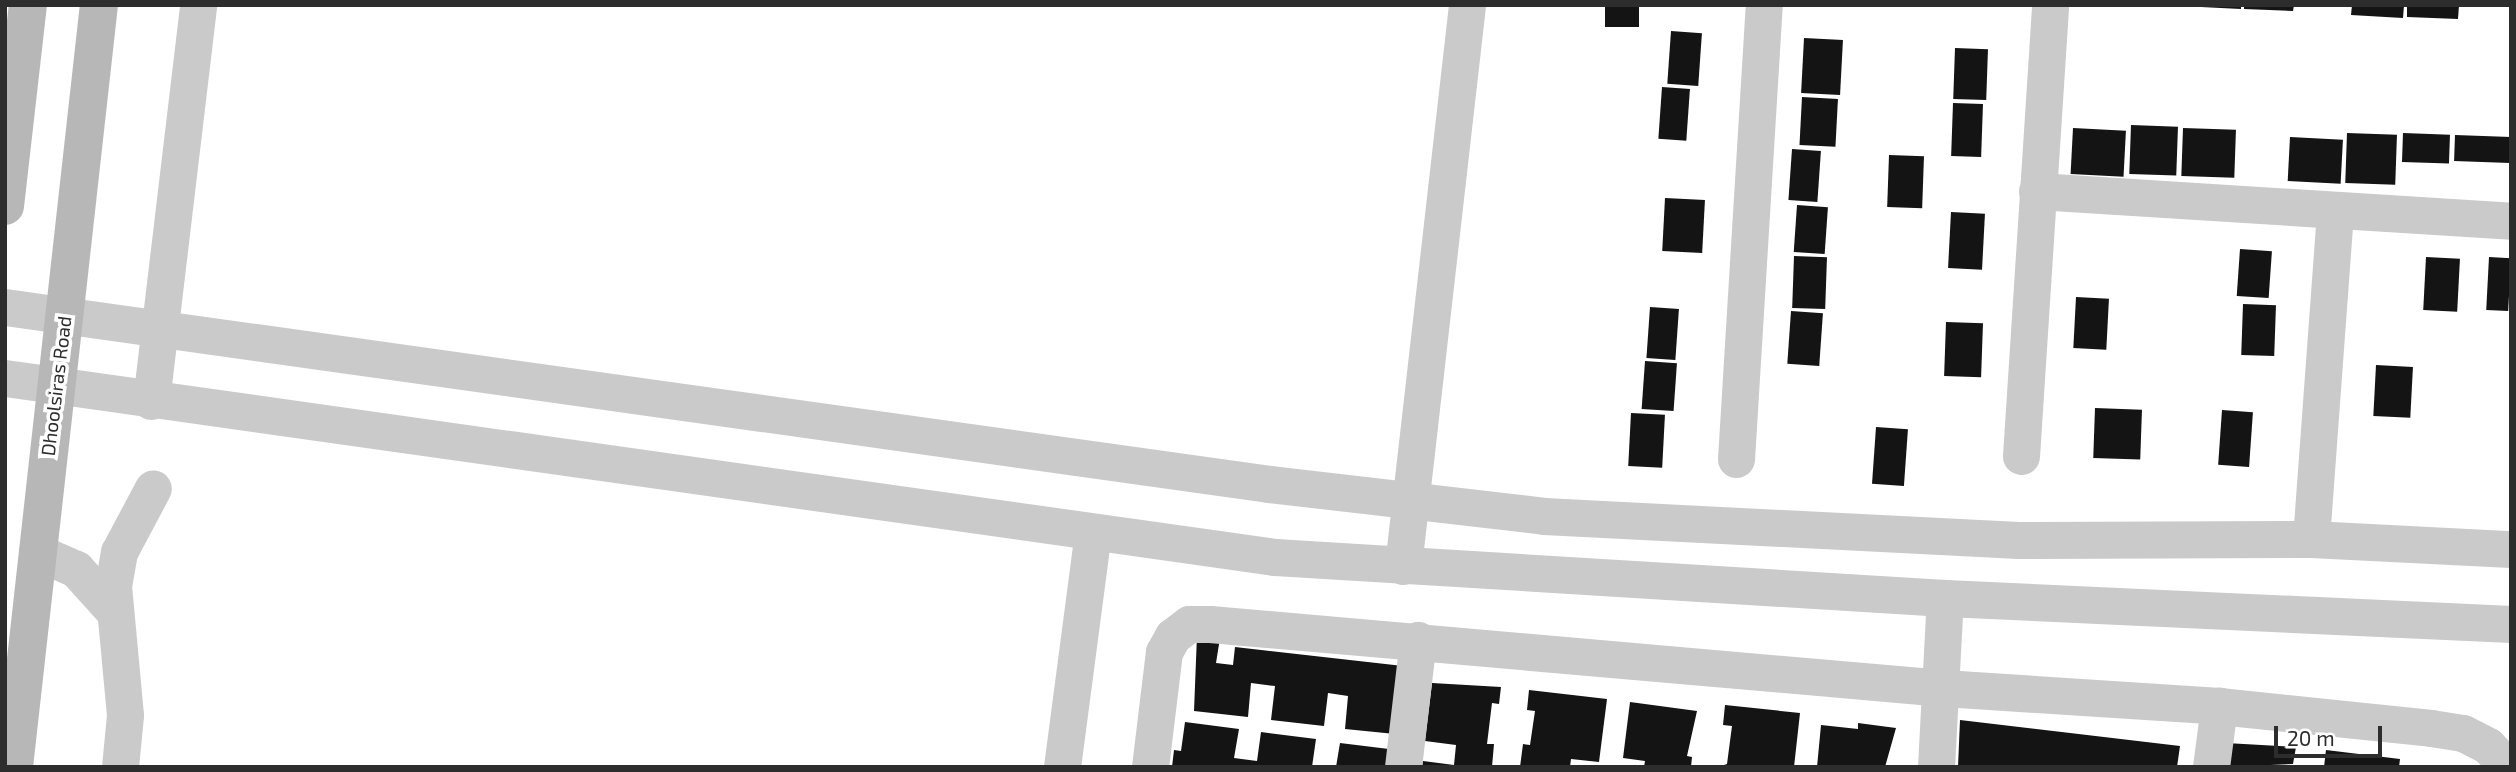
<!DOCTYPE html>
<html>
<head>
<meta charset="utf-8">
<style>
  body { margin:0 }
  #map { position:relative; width:2516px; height:772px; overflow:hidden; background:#fff; font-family:"Exo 2",sans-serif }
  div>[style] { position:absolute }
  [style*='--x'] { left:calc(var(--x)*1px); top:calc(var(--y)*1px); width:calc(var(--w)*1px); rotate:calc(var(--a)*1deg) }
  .building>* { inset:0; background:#141414; transform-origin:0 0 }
  .street>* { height:37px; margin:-18.5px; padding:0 18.5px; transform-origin:18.5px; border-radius:18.5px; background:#cacaca }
  .secondary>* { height:38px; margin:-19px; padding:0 19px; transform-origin:19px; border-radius:19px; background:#b7b7b7 }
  span { translate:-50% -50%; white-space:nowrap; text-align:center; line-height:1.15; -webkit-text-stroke:7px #fff; paint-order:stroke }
  .street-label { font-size:19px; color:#2d2d2d }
  .frame { position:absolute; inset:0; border:7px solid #2d2d2d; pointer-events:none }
  .scale { position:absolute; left:2274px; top:726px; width:108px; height:32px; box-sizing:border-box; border:4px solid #2d2d2d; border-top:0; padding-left:9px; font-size:21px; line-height:24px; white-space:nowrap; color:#2d2d2d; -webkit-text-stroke:5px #fff; paint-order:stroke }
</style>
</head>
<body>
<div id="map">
  <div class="building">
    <i style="left:1605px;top:5px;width:34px;height:22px"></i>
    <i style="clip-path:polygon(2201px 5px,2241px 5px,2241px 9px,2201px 7px)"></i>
    <i style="clip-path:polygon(2244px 5px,2294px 5px,2293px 11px,2244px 9px)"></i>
    <i style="clip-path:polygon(2352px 5px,2404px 5px,2403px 18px,2351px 15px)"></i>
    <i style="clip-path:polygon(2407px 5px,2459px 5px,2458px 19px,2407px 17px)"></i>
    <i style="left:1671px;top:31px;width:31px;height:53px;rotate:4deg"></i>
    <i style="left:1804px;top:38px;width:39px;height:55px;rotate:3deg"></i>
    <i style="left:1955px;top:48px;width:33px;height:51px;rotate:2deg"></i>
    <i style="left:1662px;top:87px;width:28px;height:52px;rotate:4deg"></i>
    <i style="left:1802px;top:97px;width:36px;height:48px;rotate:3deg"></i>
    <i style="left:1953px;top:103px;width:30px;height:53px;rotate:2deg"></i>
    <i style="left:2131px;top:125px;width:47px;height:49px;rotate:2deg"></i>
    <i style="left:2073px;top:128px;width:53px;height:46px;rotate:3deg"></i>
    <i style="left:2183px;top:128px;width:53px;height:48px;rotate:2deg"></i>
    <i style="left:2347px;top:133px;width:50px;height:50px;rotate:2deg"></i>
    <i style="left:2403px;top:133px;width:47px;height:29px;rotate:2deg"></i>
    <i style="left:2455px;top:135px;width:56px;height:26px;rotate:2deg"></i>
    <i style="left:2290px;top:137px;width:53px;height:44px;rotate:3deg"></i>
    <i style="left:1792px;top:149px;width:29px;height:51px;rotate:4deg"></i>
    <i style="left:1889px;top:155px;width:35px;height:52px;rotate:2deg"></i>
    <i style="left:1665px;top:198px;width:40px;height:53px;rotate:3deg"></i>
    <i style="left:1797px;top:205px;width:31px;height:47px;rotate:4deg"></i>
    <i style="left:1951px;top:212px;width:34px;height:56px;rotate:3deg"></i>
    <i style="left:2240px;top:249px;width:32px;height:47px;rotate:4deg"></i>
    <i style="left:1794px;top:256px;width:33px;height:52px;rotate:2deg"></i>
    <i style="left:2426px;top:257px;width:34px;height:53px;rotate:3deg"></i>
    <i style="left:2489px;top:257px;width:22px;height:53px;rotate:3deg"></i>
    <i style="left:2076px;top:297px;width:33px;height:51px;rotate:3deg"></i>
    <i style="left:2243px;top:304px;width:33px;height:51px;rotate:2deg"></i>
    <i style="left:1650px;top:307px;width:29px;height:51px;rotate:4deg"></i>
    <i style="left:1791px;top:311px;width:32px;height:53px;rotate:4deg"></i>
    <i style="left:1946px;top:322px;width:37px;height:54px;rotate:2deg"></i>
    <i style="left:1645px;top:361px;width:32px;height:48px;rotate:4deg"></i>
    <i style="left:2376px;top:365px;width:37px;height:51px;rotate:3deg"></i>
    <i style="left:2095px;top:408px;width:47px;height:50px;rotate:2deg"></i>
    <i style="left:2222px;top:410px;width:31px;height:55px;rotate:4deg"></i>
    <i style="left:1631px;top:413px;width:34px;height:53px;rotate:3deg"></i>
    <i style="left:1876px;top:427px;width:32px;height:57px;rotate:4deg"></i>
    <i style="clip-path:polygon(1197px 635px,1220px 638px,1216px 663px,1233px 665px,1235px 647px,1403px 666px,1395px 734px,1345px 729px,1348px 696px,1328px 693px,1324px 726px,1271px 720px,1275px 686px,1251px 683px,1248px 717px,1194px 711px)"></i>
    <i style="clip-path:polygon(1432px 683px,1501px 687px,1499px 704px,1492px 703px,1487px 744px,1494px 744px,1492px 767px,1422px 767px,1423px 761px,1454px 765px,1456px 745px,1425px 741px)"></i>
    <i style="clip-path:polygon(1529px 690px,1607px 699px,1599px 762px,1571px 759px,1570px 767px,1520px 767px,1523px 744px,1530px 745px,1535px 711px,1527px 710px)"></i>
    <i style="clip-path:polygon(1630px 702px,1697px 711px,1687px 756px,1692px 757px,1691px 767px,1644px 767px,1645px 761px,1623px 758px)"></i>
    <i style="clip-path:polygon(1725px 705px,1800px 713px,1794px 767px,1718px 767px,1727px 764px,1732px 726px,1723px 725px)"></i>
    <i style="clip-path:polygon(1960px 720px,2180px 746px,2177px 767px,1958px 767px)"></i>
    <i style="clip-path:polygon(1185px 722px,1239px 729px,1234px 758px,1257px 761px,1261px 732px,1316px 739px,1312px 767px,1172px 767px,1174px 750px,1181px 751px)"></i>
    <i style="clip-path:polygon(1858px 723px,1896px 728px,1885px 767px,1817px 767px,1821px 725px,1858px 729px)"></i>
    <i style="clip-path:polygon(1340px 743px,1397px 750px,1394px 767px,1336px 767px)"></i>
    <i style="clip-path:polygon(2226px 743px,2296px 747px,2293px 764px,2223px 767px)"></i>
    <i style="clip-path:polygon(2326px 750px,2400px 759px,2399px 767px,2324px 767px)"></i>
  </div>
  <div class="street">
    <i style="--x:2037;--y:191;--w:475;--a:3.6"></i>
    <i style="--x:5;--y:307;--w:1276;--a:7.97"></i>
    <i style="--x:1269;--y:484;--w:277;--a:6.6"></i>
    <i style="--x:1544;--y:516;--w:475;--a:2.9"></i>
    <i style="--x:2018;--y:540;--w:293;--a:-0.2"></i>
    <i style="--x:2311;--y:539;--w:200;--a:2.9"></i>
    <i style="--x:5;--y:378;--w:1283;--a:8.02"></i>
    <i style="--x:1275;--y:557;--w:671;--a:3.5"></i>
    <i style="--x:1945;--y:598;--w:567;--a:2.63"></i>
    <i style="--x:151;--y:401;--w:399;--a:-83.2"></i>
    <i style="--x:2021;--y:456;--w:452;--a:-86.3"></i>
    <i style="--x:1736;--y:459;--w:455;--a:-86.5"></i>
    <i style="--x:2311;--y:539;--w:330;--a:-85.8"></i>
    <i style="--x:37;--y:552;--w:43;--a:23.6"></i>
    <i style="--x:76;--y:569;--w:54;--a:48"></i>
    <i style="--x:1403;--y:566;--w:565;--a:-83.49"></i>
    <i style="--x:120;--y:767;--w:52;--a:-84.5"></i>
    <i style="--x:125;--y:715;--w:130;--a:-95.3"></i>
    <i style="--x:113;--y:586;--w:35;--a:-80"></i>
    <i style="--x:119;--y:552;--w:72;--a:-62"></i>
    <i style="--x:1062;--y:767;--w:237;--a:-82.5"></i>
    <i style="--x:1150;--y:767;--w:116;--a:-83.1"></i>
    <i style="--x:1164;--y:652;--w:18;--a:-61"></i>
    <i style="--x:1173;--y:636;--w:20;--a:-37"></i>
    <i style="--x:1189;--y:624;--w:21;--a:0"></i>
    <i style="--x:1210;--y:624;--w:736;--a:4.99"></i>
    <i style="--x:1943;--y:688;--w:277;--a:3.7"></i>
    <i style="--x:2219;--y:706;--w:213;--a:5.9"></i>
    <i style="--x:2431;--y:728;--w:32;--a:9"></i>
    <i style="--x:2463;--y:733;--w:28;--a:27"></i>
    <i style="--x:2488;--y:746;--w:29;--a:46"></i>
    <i style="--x:1403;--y:767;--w:128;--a:-83.3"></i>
    <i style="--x:1936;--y:767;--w:169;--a:-87"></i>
    <i style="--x:2211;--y:767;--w:62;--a:-82.5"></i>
  </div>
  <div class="secondary">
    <i style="--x:5;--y:206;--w:202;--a:-83.5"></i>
    <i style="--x:14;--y:767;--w:767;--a:-83.64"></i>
  </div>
  <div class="street-label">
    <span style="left:56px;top:386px;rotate:-83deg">Dhoolsiras Road</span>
  </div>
  <div class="frame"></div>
  <div class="scale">20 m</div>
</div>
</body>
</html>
